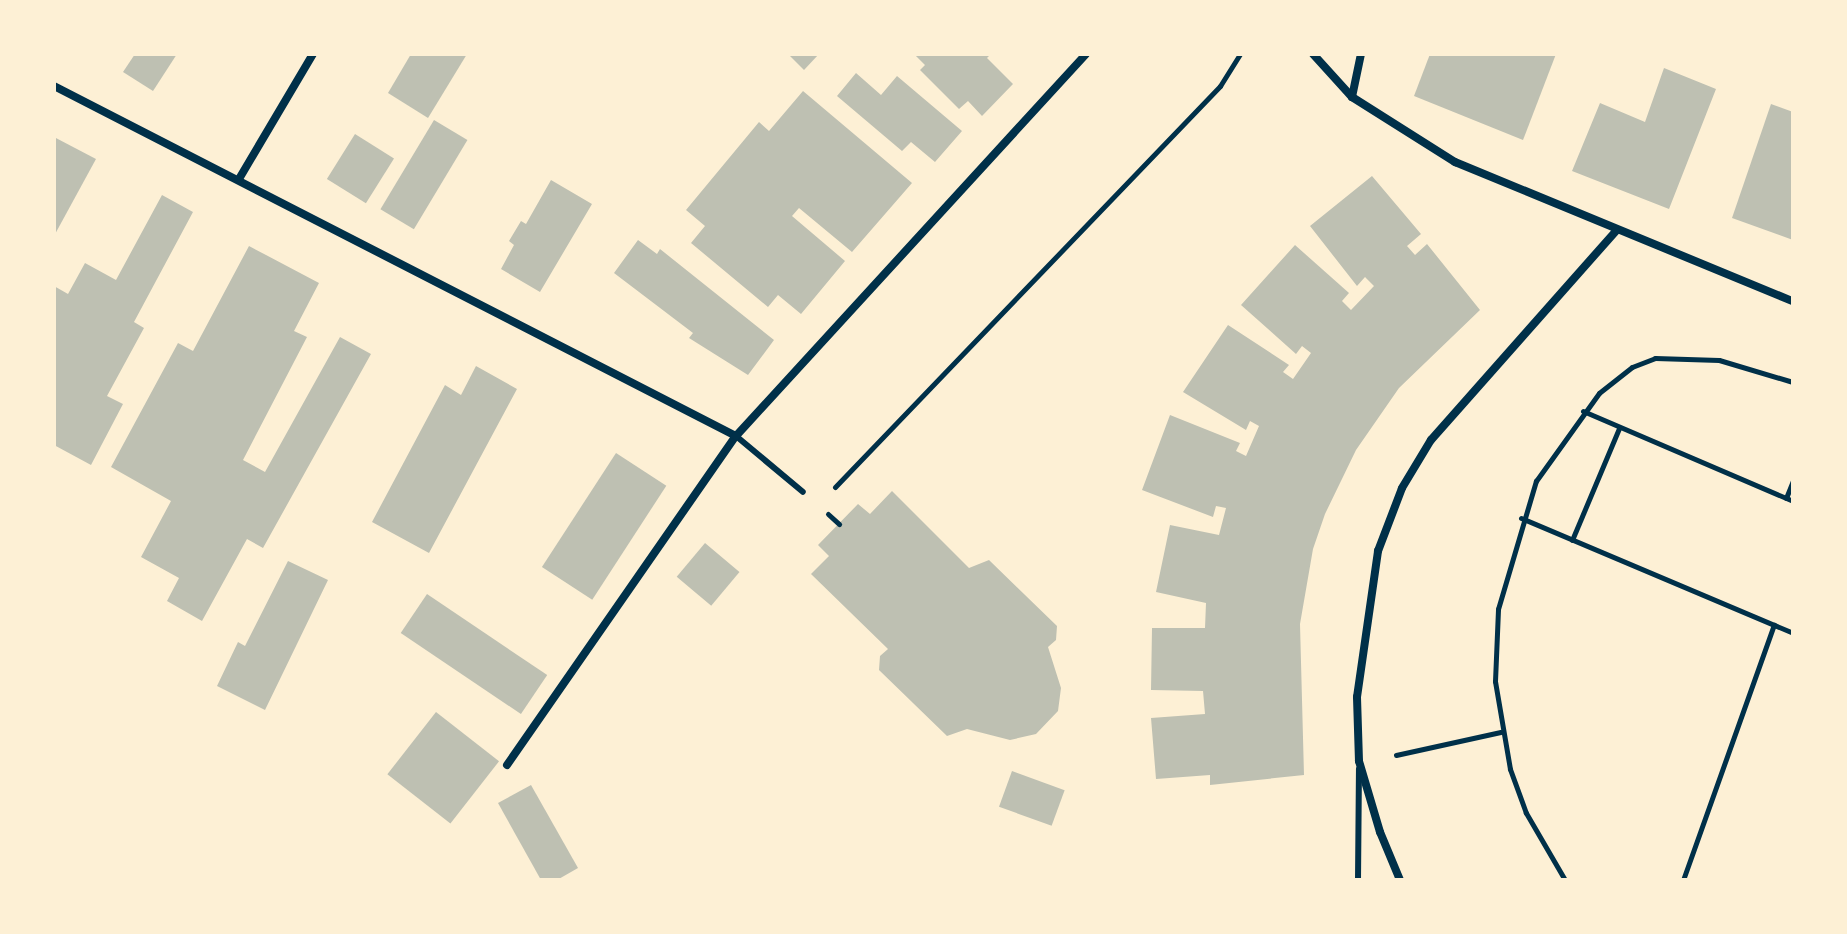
<!DOCTYPE html>
<html>
<head>
<meta charset="utf-8">
<style>
  body { margin:0 }
  #map { position:relative; width:1847px; height:934px; overflow:hidden; background:#fdf0d5; font-family:"Open Sans",sans-serif }
  div>[style] { position:absolute }
  [style*='--x'] { left:calc(var(--x)*1px); top:calc(var(--y)*1px); width:calc(var(--w)*1px); rotate:calc(var(--a)*1deg) }
  .building>* { inset:0; background:#bec0b2; transform-origin:0 0 }
  .path>* { height:5px; margin:-2.5px; padding:0 2.5px; transform-origin:2.5px; border-radius:2.5px; background:#003049 }
  .service>* { height:6px; margin:-3px; padding:0 3px; transform-origin:3px; border-radius:3px; background:#003049 }
  .minor>* { height:8px; margin:-4px; padding:0 4px; transform-origin:4px; border-radius:4px; background:#003049 }
  span { translate:-50% -50%; white-space:nowrap; text-align:center; line-height:1.15; -webkit-text-stroke:7px #fdf0d5; paint-order:stroke }
  .frame { position:absolute; inset:0; border:56px solid #fdf0d5; pointer-events:none }
</style>
</head>
<body>
<div id="map">
  <div class="building">
    <i style="clip-path:polygon(135px 54px,177px 54px,153px 91px,123px 72px)"></i>
    <i style="clip-path:polygon(411px 54px,467px 54px,428px 118px,388px 93px)"></i>
    <i style="clip-path:polygon(788px 54px,819px 54px,804px 70px)"></i>
    <i style="clip-path:polygon(914px 54px,991px 54px,987px 58px,1013px 84px,982px 116px,968px 101px,959px 109px,920px 70px,925px 65px)"></i>
    <i style="clip-path:polygon(1430px 54px,1556px 54px,1523px 140px,1414px 96px)"></i>
    <i style="clip-path:polygon(1664px 68px,1716px 89px,1669px 209px,1572px 171px,1600px 103px,1645px 122px)"></i>
    <i style="clip-path:polygon(856px 73px,881px 95px,897px 76px,962px 131px,935px 162px,911px 142px,902px 151px,837px 96px)"></i>
    <i style="clip-path:polygon(803px 91px,912px 183px,852px 252px,799px 208px,792px 216px,845px 261px,801px 314px,778px 295px,768px 307px,691px 243px,705px 226px,686px 210px,759px 122px,769px 131px)"></i>
    <i style="clip-path:polygon(1771px 104px,1793px 112px,1793px 240px,1732px 218px)"></i>
    <i style="left:434px;top:120px;width:39px;height:104px;rotate:31deg"></i>
    <i style="left:355px;top:134px;width:46px;height:53px;rotate:32deg"></i>
    <i style="clip-path:polygon(54px 137px,96px 159px,54px 236px)"></i>
    <i style="clip-path:polygon(1372px 176px,1421px 234px,1407px 246px,1415px 255px,1427px 244px,1480px 310px,1399px 388px,1356px 450px,1325px 514px,1313px 549px,1300px 624px,1304px 775px,1210px 785px,1210px 775px,1156px 779px,1151px 718px,1205px 714px,1203px 691px,1151px 690px,1152px 628px,1205px 628px,1206px 603px,1156px 592px,1170px 525px,1219px 535px,1226px 508px,1216px 506px,1213px 517px,1142px 490px,1170px 415px,1240px 443px,1236px 451px,1246px 456px,1259px 426px,1250px 421px,1246px 430px,1183px 392px,1228px 325px,1289px 365px,1283px 372px,1293px 379px,1311px 353px,1302px 346px,1296px 354px,1241px 305px,1295px 245px,1349px 293px,1342px 301px,1351px 310px,1374px 286px,1365px 277px,1357px 286px,1310px 226px)"></i>
    <i style="clip-path:polygon(551px 180px,592px 204px,540px 292px,501px 269px,514px 245px,509px 241px,521px 221px,526px 224px)"></i>
    <i style="clip-path:polygon(162px 195px,193px 212px,134px 322px,144px 328px,107px 396px,123px 404px,91px 465px,54px 445px,54px 286px,68px 294px,85px 263px,116px 280px)"></i>
    <i style="clip-path:polygon(638px 240px,657px 254px,660px 249px,774px 340px,748px 375px,689px 338px,693px 333px,614px 273px)"></i>
    <i style="clip-path:polygon(249px 246px,319px 283px,294px 331px,307px 337px,243px 460px,265px 472px,340px 337px,371px 354px,263px 548px,247px 539px,202px 621px,167px 601px,179px 578px,141px 557px,171px 501px,111px 467px,178px 343px,193px 351px)"></i>
    <i style="clip-path:polygon(476px 366px,517px 389px,429px 553px,372px 522px,445px 385px,461px 395px)"></i>
    <i style="left:616px;top:453px;width:60px;height:136px;rotate:33deg"></i>
    <i style="clip-path:polygon(892px 491px,969px 568px,989px 560px,1057px 626px,1056px 640px,1048px 647px,1061px 688px,1058px 711px,1036px 734px,1010px 740px,967px 729px,947px 736px,879px 670px,880px 656px,888px 649px,811px 574px,829px 556px,818px 545px,858px 504px,870px 514px)"></i>
    <i style="left:705px;top:543px;width:45px;height:44px;rotate:40deg"></i>
    <i style="clip-path:polygon(288px 561px,328px 580px,265px 710px,217px 686px,238px 642px,245px 646px)"></i>
    <i style="left:427px;top:594px;width:145px;height:47px;rotate:34deg"></i>
    <i style="left:436px;top:712px;width:80px;height:79px;rotate:38deg"></i>
    <i style="left:1012px;top:771px;width:56px;height:38px;rotate:20deg"></i>
    <i style="clip-path:polygon(531px 785px,578px 868px,557px 880px,541px 880px,498px 803px)"></i>
  </div>
  <div class="path">
    <i style="--x:1583;--y:411;--w:228;--a:23.2"></i>
    <i style="--x:835;--y:487;--w:556;--a:-46.17"></i>
    <i style="--x:1220;--y:86;--w:38;--a:-58"></i>
    <i style="--x:1786;--y:498;--w:18;--a:-68"></i>
    <i style="--x:828;--y:514;--w:15;--a:42"></i>
    <i style="--x:1521;--y:518;--w:295;--a:22.9"></i>
    <i style="--x:1572;--y:540;--w:121;--a:-67.2"></i>
    <i style="--x:1396;--y:755;--w:107;--a:-12.4"></i>
    <i style="--x:1565;--y:880;--w:78;--a:-120.2"></i>
    <i style="--x:1526;--y:813;--w:47;--a:-110"></i>
    <i style="--x:1510;--y:769;--w:89;--a:-99.7"></i>
    <i style="--x:1495;--y:681;--w:72;--a:-87.6"></i>
    <i style="--x:1498;--y:609;--w:134;--a:-73.5"></i>
    <i style="--x:1536;--y:481;--w:108;--a:-54.4"></i>
    <i style="--x:1599;--y:393;--w:42;--a:-38.2"></i>
    <i style="--x:1632;--y:367;--w:25;--a:-21"></i>
    <i style="--x:1655;--y:358;--w:64;--a:1.8"></i>
    <i style="--x:1719;--y:360;--w:77;--a:16.6"></i>
    <i style="--x:1683;--y:880;--w:271;--a:-70.4"></i>
  </div>
  <div class="service">
    <i style="--x:736;--y:436;--w:87;--a:39.9"></i>
    <i style="--x:1358;--y:880;--w:111;--a:-89.5"></i>
  </div>
  <div class="minor">
    <i style="--x:1313;--y:54;--w:58;--a:47.8"></i>
    <i style="--x:1352;--y:97;--w:122;--a:32.3"></i>
    <i style="--x:1455;--y:162;--w:365;--a:22.4"></i>
    <i style="--x:54;--y:86;--w:767;--a:27.17"></i>
    <i style="--x:1352;--y:97;--w:44;--a:-78.2"></i>
    <i style="--x:239;--y:179;--w:145;--a:-59.4"></i>
    <i style="--x:507;--y:765;--w:401;--a:-55.2"></i>
    <i style="--x:736;--y:436;--w:518;--a:-47.5"></i>
    <i style="--x:1400;--y:880;--w:52;--a:-112.6"></i>
    <i style="--x:1380;--y:832;--w:74;--a:-106.5"></i>
    <i style="--x:1359;--y:761;--w:64;--a:-91.8"></i>
    <i style="--x:1357;--y:697;--w:148;--a:-81.8"></i>
    <i style="--x:1378;--y:551;--w:67;--a:-69.1"></i>
    <i style="--x:1402;--y:488;--w:56;--a:-58.9"></i>
    <i style="--x:1431;--y:440;--w:279;--a:-48.5"></i>
  </div>
  <div class="frame"></div>
</div>
</body>
</html>
